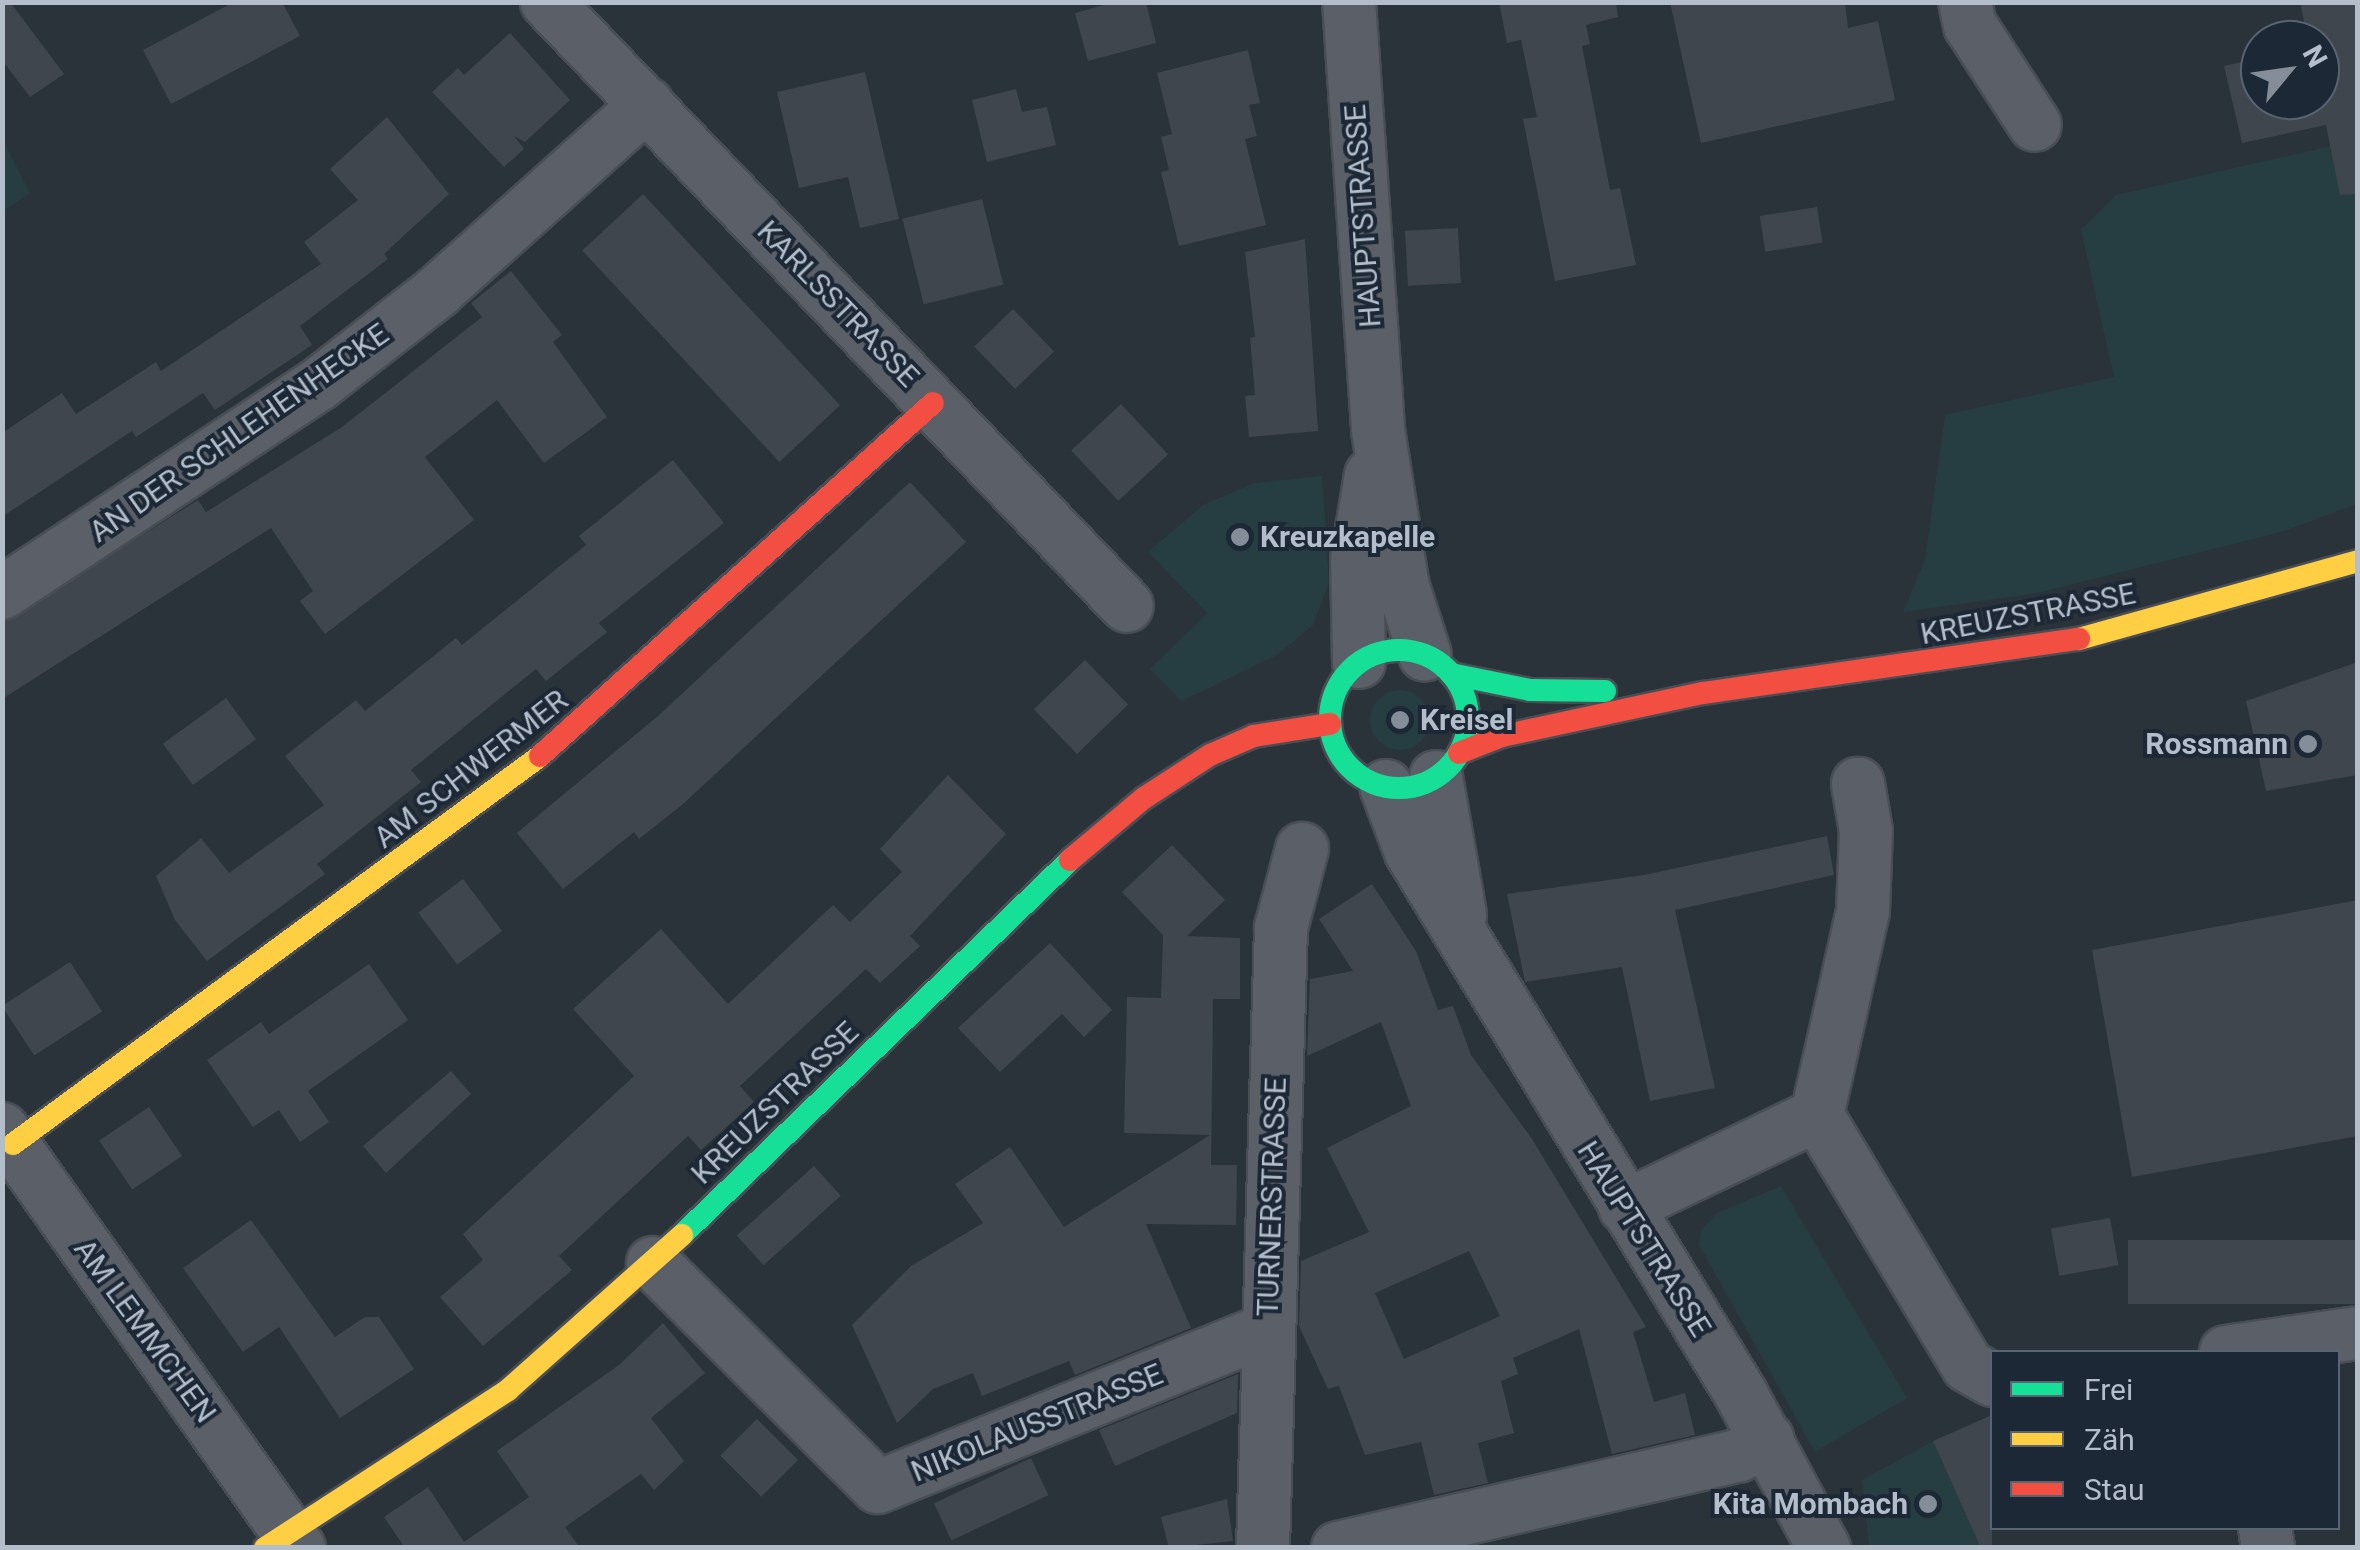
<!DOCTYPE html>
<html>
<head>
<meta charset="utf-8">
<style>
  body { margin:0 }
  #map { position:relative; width:2360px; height:1550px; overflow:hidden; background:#2a323a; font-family:Roboto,sans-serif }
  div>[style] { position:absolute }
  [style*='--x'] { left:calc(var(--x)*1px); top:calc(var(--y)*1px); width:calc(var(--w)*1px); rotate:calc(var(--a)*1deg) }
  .green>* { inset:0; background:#263e41 }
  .round { border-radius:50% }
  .building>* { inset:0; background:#40464d; transform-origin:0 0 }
  .roads { filter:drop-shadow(2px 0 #494e54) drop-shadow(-2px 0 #494e54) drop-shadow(0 2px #494e54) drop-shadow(0 -2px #494e54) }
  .street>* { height:52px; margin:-26px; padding:0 26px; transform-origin:26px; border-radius:26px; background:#5b6068 }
  .fast>* { height:22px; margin:-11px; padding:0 11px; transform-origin:11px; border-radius:11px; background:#16e098 }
  .fast>.ring { margin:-11px; padding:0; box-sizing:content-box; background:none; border:22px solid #16e098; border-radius:50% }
  .slow>* { height:22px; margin:-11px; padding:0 11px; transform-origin:11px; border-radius:11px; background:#ffcf43 }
  .jam>* { height:22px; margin:-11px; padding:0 11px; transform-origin:11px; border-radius:11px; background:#f24e42 }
  .dots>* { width:28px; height:28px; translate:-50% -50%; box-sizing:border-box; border:5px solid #1d2836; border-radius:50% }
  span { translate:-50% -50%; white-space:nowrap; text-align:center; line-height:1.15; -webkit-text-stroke:8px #1d2836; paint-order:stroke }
  .street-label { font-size:30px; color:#b4becb }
  .poi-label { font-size:30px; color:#b4becb; font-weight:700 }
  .left { translate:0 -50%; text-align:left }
  .right { translate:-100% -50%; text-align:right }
  .frame { position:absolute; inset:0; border:5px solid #b4becb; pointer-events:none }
  .legend { position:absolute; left:1990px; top:1350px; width:350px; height:180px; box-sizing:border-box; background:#1d2836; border:2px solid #596472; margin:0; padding:12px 18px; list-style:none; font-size:30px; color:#b4becb }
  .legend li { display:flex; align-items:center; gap:20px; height:50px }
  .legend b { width:50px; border:2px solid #596472 }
  .north { position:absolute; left:2240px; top:20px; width:100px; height:100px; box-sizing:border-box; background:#1d2836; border:2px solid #596472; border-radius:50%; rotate:61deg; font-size:28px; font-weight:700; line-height:40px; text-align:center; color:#b4becb }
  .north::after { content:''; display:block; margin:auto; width:35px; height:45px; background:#848d98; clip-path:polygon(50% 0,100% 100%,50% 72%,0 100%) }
</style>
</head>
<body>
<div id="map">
  <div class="green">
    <i style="clip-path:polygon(3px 140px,30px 193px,3px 211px,2px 211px)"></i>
    <i style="clip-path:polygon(2357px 140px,2357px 504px,2281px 532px,2037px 593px,1903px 612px,1925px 560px,1945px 415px,2114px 377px,2081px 230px,2116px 195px)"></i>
    <i style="clip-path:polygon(1322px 476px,1329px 582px,1313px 625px,1277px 655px,1182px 701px,1150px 669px,1207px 613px,1148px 552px,1203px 505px,1254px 483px)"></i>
    <i class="round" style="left:1370px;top:690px;width:60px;height:60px"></i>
    <i style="clip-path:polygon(1781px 1186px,1907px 1398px,1815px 1452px,1699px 1245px,1701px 1230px,1717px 1213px)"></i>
    <i style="clip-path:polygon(1933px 1441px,1981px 1547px,1869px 1547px,1862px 1480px)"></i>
  </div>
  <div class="building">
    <i style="clip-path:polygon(2px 2px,10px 2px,64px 74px,30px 97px,2px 60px)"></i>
    <i style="clip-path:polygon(234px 2px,282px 2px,300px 36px,171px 104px,143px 50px)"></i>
    <i style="clip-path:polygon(1115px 2px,1146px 2px,1156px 43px,1088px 61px,1075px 13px)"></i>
    <i style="clip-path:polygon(1499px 2px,1616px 2px,1618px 17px,1586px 25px,1590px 44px,1582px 46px,1610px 190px,1620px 188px,1636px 265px,1555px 281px,1523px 119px,1537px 117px,1521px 40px,1507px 43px)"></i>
    <i style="clip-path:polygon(1670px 2px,1845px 2px,1848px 28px,1878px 21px,1895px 100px,1701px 143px)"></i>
    <i style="clip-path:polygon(2300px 2px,2358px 2px,2358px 194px,2340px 195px,2326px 125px,2242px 143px,2224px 66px,2260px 58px,2260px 100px,2320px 100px,2320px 40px,2308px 40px)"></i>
    <i style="clip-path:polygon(510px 33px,570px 100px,525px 142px,514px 136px,524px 149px,504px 167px,432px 92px,458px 68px,464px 75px)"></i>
    <i style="clip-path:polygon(1248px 50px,1260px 103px,1249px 105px,1257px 136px,1245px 139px,1266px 225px,1179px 246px,1161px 172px,1169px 170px,1161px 137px,1172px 134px,1157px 73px)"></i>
    <i style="clip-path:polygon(865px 72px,899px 219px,860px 228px,848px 177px,799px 188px,777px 92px)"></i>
    <i style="clip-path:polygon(1016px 89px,1022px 112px,1047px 107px,1056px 145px,987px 162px,972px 100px)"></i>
    <i style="clip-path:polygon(387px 117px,449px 194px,384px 254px,388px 259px,300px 326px,312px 345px,215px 410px,203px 393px,136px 437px,132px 431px,2px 517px,2px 433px,62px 393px,76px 414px,156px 362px,161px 371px,321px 264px,304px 242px,358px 200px,330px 169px)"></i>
    <i style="left:643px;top:194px;width:289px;height:83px;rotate:47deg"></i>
    <i style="left:982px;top:199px;width:88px;height:82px;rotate:76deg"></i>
    <i style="left:1817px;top:207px;width:36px;height:58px;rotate:81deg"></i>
    <i style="left:1458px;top:228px;width:55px;height:53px;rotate:87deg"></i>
    <i style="clip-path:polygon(1305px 239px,1318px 431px,1249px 437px,1245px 396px,1255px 395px,1250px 338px,1255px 337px,1245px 252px)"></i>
    <i style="clip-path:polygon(511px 271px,562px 335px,553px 342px,607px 417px,544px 463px,497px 400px,425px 457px,474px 520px,325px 634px,300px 601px,313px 591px,271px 528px,2px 699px,2px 623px,198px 500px,206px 512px,342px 427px,482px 317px,471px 303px)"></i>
    <i style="left:1013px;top:309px;width:59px;height:54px;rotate:46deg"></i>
    <i style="left:1121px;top:404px;width:69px;height:68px;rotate:47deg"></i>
    <i style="clip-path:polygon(673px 460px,724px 523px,599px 623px,607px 632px,546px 681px,536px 669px,411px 770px,421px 782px,317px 864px,325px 874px,207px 961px,175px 920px,156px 876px,201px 838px,229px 873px,324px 805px,285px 756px,356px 700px,365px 711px,456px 638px,462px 645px,586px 545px,579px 536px)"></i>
    <i style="clip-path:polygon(910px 482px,966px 542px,683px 804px,639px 839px,634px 832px,563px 889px,517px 833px,658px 716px)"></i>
    <i style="left:1085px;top:660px;width:62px;height:71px;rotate:46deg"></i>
    <i style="clip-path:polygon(2358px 662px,2358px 775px,2266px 791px,2246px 701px)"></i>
    <i style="left:226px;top:698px;width:51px;height:78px;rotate:54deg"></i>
    <i style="clip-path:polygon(948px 775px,1006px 834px,910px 936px,920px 946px,880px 983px,866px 969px,740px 1086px,754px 1102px,701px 1150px,688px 1136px,559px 1256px,572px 1270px,483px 1346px,440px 1297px,483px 1260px,463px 1234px,634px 1076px,573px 1009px,661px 929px,728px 1004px,833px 905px,850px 922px,902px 872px,880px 849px)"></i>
    <i style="clip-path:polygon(1827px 836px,1834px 875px,1675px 910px,1715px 1088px,1650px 1101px,1622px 967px,1525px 982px,1507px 894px,1644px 875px)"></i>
    <i style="clip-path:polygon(1172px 845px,1225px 900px,1187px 936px,1240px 938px,1240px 999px,1213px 999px,1212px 1091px,1211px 1165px,1237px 1165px,1236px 1225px,1146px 1224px,1191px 1328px,1075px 1375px,1069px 1361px,982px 1396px,973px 1373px,933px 1389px,897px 1423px,852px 1325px,911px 1266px,983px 1223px,955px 1184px,1010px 1147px,1064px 1227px,1210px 1135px,1124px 1133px,1127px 997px,1161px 998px,1163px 935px,1122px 892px)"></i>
    <i style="left:463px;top:879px;width:65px;height:56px;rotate:53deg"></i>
    <i style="clip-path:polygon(evenodd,1372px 884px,1416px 951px,1438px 1010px,1453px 1006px,1471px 1055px,1532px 1139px,1646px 1327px,1633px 1332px,1654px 1402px,1685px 1393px,1695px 1435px,1612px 1454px,1579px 1329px,1513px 1358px,1518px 1374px,1501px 1381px,1514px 1433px,1478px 1443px,1488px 1483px,1434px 1495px,1421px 1442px,1365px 1455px,1339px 1386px,1328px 1389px,1299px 1326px,1301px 1261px,1369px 1232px,1327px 1148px,1411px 1106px,1381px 1022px,1307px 1056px,1310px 979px,1353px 971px,1319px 919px,1372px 884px,1469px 1251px,1500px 1316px,1404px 1359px,1375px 1293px,1469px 1251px)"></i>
    <i style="clip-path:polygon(2358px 900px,2358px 1136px,2132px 1177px,2092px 950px)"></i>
    <i style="clip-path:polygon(1050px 943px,1112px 1010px,1084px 1037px,1062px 1014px,1000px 1072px,958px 1028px)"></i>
    <i style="left:70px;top:962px;width:59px;height:81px;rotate:57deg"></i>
    <i style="clip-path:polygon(369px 964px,408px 1020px,308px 1091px,329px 1122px,300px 1142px,279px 1110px,253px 1127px,207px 1060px,261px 1022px,269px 1034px)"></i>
    <i style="clip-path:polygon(451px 1071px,471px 1094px,386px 1173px,363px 1146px)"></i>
    <i style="left:149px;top:1107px;width:59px;height:60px;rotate:56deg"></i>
    <i style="left:814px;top:1166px;width:40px;height:104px;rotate:48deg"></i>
    <i style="left:2110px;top:1218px;width:48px;height:60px;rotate:80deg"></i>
    <i style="clip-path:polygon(251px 1220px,335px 1337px,365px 1317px,379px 1317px,414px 1369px,340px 1418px,279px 1327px,243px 1352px,183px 1268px)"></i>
    <i style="left:2358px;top:1240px;width:64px;height:230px;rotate:90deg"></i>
    <i style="clip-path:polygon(663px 1323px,705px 1373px,651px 1418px,684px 1461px,654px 1490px,641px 1474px,565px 1527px,580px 1548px,405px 1548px,384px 1517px,428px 1487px,464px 1542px,529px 1497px,497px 1451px,619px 1365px)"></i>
    <i style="clip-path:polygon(1238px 1374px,1237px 1413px,1115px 1466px,1099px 1430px)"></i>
    <i style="clip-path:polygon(1992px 1415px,1992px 1548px,1981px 1548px,1933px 1441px)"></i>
    <i style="left:757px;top:1419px;width:58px;height:52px;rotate:45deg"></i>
    <i style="left:1031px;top:1458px;width:41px;height:107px;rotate:65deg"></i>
    <i style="clip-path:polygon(1227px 1499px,1233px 1541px,1169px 1548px,1161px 1517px)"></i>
  </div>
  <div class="roads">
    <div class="street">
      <i style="--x:547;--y:2;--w:837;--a:46.16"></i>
      <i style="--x:1349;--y:2;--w:429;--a:86.1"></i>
      <i style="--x:1378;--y:430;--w:159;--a:81"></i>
      <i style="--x:1403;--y:587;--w:71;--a:72.1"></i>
      <i style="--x:1965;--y:2;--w:24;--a:78"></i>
      <i style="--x:1970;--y:25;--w:119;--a:57"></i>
      <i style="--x:2;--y:593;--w:380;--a:-33.4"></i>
      <i style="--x:319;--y:384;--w:150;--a:-37.9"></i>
      <i style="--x:437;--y:292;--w:282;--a:-41.8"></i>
      <i style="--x:1359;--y:662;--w:103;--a:-91.1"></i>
      <i style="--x:1357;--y:559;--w:85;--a:-80.5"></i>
      <i style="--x:1436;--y:777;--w:140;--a:80.1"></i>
      <i style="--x:1386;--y:786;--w:71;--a:69.3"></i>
      <i style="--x:1411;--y:852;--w:635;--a:58.66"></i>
      <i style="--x:1741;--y:1394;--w:175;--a:61.7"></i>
      <i style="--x:1817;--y:1115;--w:209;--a:-77.3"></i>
      <i style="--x:1863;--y:911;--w:80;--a:-87.9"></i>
      <i style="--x:1866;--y:831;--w:48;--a:-99.7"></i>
      <i style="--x:1817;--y:1115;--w:293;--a:59"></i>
      <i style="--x:1968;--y:1366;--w:28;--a:30"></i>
      <i style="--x:2;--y:1129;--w:514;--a:54.67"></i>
      <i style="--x:1625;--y:1207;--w:213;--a:-25.6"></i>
      <i style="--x:653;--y:1263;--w:317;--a:44.9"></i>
      <i style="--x:878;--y:1487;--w:419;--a:-22"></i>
      <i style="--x:2226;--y:1352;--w:133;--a:-8.2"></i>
      <i style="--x:2265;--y:1528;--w:20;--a:81"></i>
      <i style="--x:1263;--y:1548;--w:620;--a:-88.34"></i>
      <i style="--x:1281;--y:928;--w:82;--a:-75.1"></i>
      <i style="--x:1338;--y:1548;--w:410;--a:-13"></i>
      <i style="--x:1738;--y:1456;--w:34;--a:-30"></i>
    </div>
    <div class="fast">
      <i class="ring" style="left:1330px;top:650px;width:116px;height:116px"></i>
      <i style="--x:1451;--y:674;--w:81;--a:11.4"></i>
      <i style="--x:1530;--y:690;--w:75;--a:0.8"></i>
      <i style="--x:682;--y:1235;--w:540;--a:-44.02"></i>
    </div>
    <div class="slow">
      <i style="--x:2079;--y:639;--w:290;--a:-15.6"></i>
      <i style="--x:13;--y:1144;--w:654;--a:-36.36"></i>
      <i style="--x:265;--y:1548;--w:290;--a:-33"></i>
      <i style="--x:508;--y:1390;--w:233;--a:-41.7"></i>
    </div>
    <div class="jam">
      <i style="--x:1459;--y:753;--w:46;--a:-21.6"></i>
      <i style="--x:1502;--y:736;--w:206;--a:-12.1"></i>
      <i style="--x:1703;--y:693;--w:380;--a:-8.2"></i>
      <i style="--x:540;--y:756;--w:528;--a:-41.93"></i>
      <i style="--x:1070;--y:860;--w:97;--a:-40"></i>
      <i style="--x:1144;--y:798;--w:79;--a:-33.1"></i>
      <i style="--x:1210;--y:755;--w:48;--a:-23.4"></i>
      <i style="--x:1254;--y:736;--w:77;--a:-9"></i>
    </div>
  </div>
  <div class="dots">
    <i style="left:1240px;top:537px;background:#848d98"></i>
    <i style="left:1400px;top:720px;background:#848d98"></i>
    <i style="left:2308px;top:744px;background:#848d98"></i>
    <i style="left:1928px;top:1504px;background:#848d98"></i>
  </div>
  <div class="street-label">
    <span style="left:1363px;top:216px;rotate:-94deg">HAUPTSTRASSE</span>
    <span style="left:838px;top:304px;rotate:46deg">KARLSSTRASSE</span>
    <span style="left:239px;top:433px;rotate:-35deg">AN DER SCHLEHENHECKE</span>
    <span style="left:2028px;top:614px;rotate:-11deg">KREUZSTRASSE</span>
    <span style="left:471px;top:769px;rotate:-38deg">AM SCHWERMER</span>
    <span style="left:775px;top:1103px;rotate:-44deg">KREUZSTRASSE</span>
    <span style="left:1272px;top:1197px;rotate:-88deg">TURNERSTRASSE</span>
    <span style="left:1644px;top:1239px;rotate:58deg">HAUPTSTRASSE</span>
    <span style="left:145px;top:1331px;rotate:54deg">AM LEMMCHEN</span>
    <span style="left:1037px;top:1423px;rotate:-22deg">NIKOLAUSSTRASSE</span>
  </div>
  <div class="poi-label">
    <span class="left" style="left:1260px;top:537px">Kreuzkapelle</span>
    <span class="left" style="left:1420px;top:720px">Kreisel</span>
    <span class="right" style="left:2288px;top:744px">Rossmann</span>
    <span class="right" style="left:1908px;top:1504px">Kita Mombach</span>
  </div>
  <div class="frame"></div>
  <ul class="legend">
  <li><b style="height:12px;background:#16e098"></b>Frei</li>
  <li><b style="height:12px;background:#ffcf43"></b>Zäh</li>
  <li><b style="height:12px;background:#f24e42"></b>Stau</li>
  </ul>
  <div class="north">N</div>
</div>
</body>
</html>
